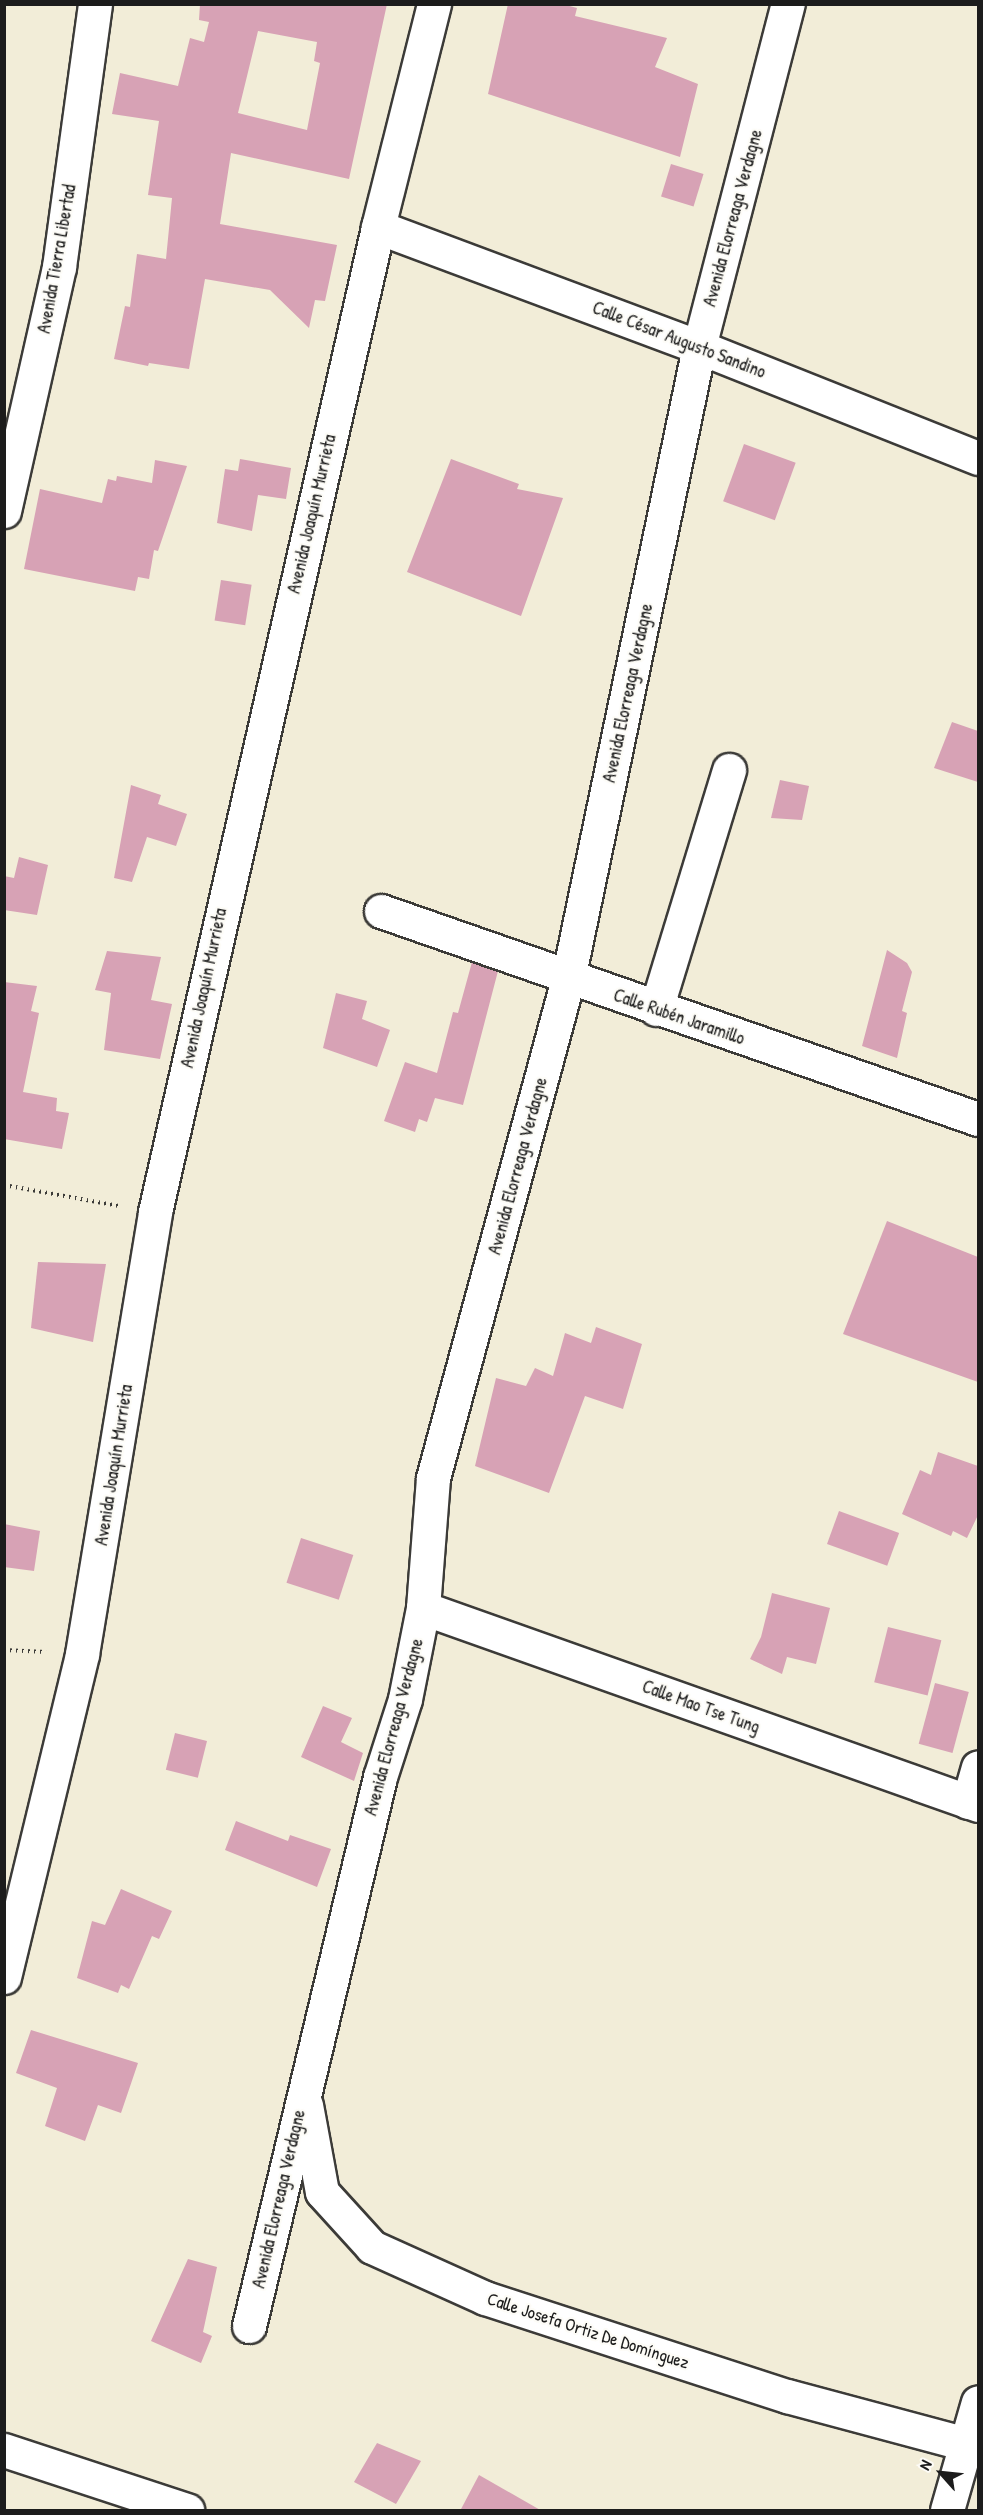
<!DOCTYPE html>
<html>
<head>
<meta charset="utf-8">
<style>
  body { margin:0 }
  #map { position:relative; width:983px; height:2515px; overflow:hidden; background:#f2edd8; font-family:"Patrick Hand",sans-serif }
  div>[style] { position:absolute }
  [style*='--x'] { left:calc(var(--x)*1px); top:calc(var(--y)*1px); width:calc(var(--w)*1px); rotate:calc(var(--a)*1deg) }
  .building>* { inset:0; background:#d7a2b5; transform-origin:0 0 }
  .path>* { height:4px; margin-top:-2px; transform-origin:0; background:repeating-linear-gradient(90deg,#3c3b38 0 1.5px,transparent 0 6px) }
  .roads { filter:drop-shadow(2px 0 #3c3b38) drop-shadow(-2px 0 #3c3b38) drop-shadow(0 2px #3c3b38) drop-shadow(0 -2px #3c3b38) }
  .minor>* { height:33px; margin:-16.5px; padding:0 16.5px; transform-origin:16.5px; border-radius:16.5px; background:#fff }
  span { translate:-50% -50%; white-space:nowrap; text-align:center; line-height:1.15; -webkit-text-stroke:4.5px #fdfcf7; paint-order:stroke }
  .street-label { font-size:18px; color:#1c1c1c }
  .frame { position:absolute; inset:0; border:6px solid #1c1c1c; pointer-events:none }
  .north { position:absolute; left:911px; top:2443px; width:60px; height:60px; -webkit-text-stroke:4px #fdfcf7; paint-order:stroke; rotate:297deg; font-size:16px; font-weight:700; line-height:24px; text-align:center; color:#1c1c1c }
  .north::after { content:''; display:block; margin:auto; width:21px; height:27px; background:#1c1c1c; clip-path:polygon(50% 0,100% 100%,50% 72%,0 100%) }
</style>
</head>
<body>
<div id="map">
  <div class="building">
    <i style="clip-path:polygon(evenodd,200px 4px,387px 4px,349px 179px,231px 153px,220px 224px,337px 245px,325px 301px,315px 300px,309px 328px,270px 290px,205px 279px,189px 369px,149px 363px,148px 366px,114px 359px,125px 306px,130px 307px,137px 254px,166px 259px,172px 198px,148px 195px,159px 121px,112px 114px,120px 73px,178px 86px,190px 38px,204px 42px,209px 22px,199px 20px,200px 4px,258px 31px,317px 42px,314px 61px,320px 63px,307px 130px,238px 113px,258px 31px)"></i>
    <i style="clip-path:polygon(508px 4px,562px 4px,577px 8px,575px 16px,667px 38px,655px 67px,698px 84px,680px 157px,488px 94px)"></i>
    <i style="left:671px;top:164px;width:34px;height:34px;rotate:17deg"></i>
    <i style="left:744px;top:444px;width:55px;height:61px;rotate:20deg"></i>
    <i style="clip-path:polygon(240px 459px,291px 468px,286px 499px,258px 495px,252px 531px,217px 523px,225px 469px,238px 471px)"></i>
    <i style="clip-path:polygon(451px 459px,519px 484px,517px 489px,563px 498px,521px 616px,407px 572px)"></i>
    <i style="clip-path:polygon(155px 460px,187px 466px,158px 551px,154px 550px,149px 579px,138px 577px,135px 591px,24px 569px,40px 489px,102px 503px,108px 479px,116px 481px,117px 476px,152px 483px)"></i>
    <i style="left:221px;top:580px;width:31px;height:41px;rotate:9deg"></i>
    <i style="clip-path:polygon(952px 722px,978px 731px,978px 782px,934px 768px)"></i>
    <i style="clip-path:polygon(780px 780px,809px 786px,802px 820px,771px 818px)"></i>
    <i style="clip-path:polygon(131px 785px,161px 795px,158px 804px,187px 814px,176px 846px,147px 837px,132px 882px,114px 878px)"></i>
    <i style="clip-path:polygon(19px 857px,48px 865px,37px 915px,4px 910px,4px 876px,14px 878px)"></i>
    <i style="clip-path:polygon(887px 950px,907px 963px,912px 972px,902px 1011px,907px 1013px,897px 1058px,862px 1046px)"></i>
    <i style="clip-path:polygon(107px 951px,161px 957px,151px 1000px,172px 1004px,160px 1059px,104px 1050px,111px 993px,95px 990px)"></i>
    <i style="clip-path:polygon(472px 962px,498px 971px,463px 1105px,435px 1098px,427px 1122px,419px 1119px,415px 1132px,384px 1121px,405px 1062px,437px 1073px,453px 1012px,458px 1013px)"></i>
    <i style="clip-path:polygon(4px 982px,37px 986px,31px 1011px,39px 1013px,23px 1092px,57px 1098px,56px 1111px,69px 1113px,62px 1149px,4px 1139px)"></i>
    <i style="clip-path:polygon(336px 993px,367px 1001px,362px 1019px,390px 1030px,377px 1067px,323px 1048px)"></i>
    <i style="clip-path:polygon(887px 1221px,978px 1257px,978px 1382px,843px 1334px)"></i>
    <i style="clip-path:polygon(38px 1262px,106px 1264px,93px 1342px,31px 1328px)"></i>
    <i style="clip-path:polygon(596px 1327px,642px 1344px,623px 1409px,585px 1396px,549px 1493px,475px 1466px,496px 1378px,526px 1386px,535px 1368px,553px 1376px,565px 1333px,591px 1343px)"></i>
    <i style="clip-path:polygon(938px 1452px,978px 1466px,978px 1515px,967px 1538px,953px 1531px,951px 1536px,902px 1514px,920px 1470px,931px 1475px)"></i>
    <i style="left:839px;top:1511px;width:64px;height:35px;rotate:20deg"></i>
    <i style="clip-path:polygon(4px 1524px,40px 1531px,34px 1571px,4px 1567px)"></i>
    <i style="left:301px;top:1538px;width:55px;height:47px;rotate:18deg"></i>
    <i style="clip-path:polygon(772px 1593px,830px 1608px,816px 1664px,787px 1657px,782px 1674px,750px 1659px,761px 1637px)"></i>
    <i style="left:888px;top:1627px;width:55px;height:57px;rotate:14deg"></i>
    <i style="left:935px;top:1683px;width:35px;height:63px;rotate:15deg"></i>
    <i style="clip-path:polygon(323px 1706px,352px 1718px,341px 1742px,363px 1753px,354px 1781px,301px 1757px)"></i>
    <i style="left:175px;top:1733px;width:33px;height:38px;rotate:14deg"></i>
    <i style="clip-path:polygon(236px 1821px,288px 1841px,290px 1835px,331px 1849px,317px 1887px,225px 1850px)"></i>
    <i style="clip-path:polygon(121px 1889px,172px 1911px,159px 1939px,152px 1936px,129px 1989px,121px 1985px,118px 1993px,77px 1978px,92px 1921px,105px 1925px)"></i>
    <i style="clip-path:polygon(31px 2030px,138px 2063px,121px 2113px,98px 2105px,85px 2141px,45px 2126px,57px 2088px,16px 2073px)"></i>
    <i style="clip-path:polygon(188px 2259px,217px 2267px,203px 2332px,212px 2336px,201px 2363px,151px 2341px)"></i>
    <i style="clip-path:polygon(377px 2443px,421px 2461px,396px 2504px,354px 2482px)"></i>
    <i style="clip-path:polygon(479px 2475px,542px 2511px,460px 2511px)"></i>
  </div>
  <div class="path">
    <i style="--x:4;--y:1185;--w:117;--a:10.3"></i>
    <i style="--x:4;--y:1650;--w:42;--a:2.7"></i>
  </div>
  <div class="roads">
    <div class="minor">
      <i style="--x:378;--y:227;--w:343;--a:20.5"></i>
      <i style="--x:699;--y:347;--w:300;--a:21.7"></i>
      <i style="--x:4;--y:511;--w:250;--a:-77.3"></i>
      <i style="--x:59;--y:267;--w:265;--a:-82.2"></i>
      <i style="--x:381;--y:911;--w:632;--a:19.21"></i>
      <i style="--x:656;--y:1009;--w:250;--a:-73"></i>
      <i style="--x:423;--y:1608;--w:589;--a:19.54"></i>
      <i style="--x:968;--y:1802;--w:36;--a:-74"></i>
      <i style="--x:4;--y:1977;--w:332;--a:-76.4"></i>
      <i style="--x:82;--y:1654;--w:448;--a:-80.6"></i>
      <i style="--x:155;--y:1212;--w:1010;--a:-77.24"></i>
      <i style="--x:378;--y:227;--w:230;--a:-75.9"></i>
      <i style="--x:306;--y:2105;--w:88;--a:79.6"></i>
      <i style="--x:322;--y:2192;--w:74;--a:47.7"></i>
      <i style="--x:372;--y:2247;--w:124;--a:24.3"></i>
      <i style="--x:485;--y:2298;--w:318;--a:18"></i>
      <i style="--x:787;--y:2396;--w:198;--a:15"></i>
      <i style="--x:249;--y:2326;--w:564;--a:-76.58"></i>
      <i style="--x:380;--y:1777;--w:82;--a:-72.2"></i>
      <i style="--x:405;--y:1699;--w:93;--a:-78.8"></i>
      <i style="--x:423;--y:1608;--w:130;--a:-85.6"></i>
      <i style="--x:433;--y:1478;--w:517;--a:-74.86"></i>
      <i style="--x:568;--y:979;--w:645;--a:-78.29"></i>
      <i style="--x:699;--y:347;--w:354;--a:-75.5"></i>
      <i style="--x:4;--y:2450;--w:193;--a:18.2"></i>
      <i style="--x:947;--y:2510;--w:112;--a:-74"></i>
    </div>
  </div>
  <div class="street-label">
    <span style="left:733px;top:218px;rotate:-75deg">Avenida Elorreaga Verdagne</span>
    <span style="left:57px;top:259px;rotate:-80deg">Avenida Tierra Libertad</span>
    <span style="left:679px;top:340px;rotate:21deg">Calle César Augusto Sandino</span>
    <span style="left:312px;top:514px;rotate:-77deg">Avenida Joaquín Murrieta</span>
    <span style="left:628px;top:693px;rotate:-78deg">Avenida Elorreaga Verdagne</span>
    <span style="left:204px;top:988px;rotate:-78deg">Avenida Joaquín Murrieta</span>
    <span style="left:679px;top:1017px;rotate:19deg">Calle Rubén Jaramillo</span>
    <span style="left:518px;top:1166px;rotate:-75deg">Avenida Elorreaga Verdagne</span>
    <span style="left:114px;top:1465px;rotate:-81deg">Avenida Joaquín Murrieta</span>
    <span style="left:701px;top:1707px;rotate:20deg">Calle Mao Tse Tung</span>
    <span style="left:394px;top:1727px;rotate:-75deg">Avenida Elorreaga Verdagne</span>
    <span style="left:279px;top:2199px;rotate:-77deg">Avenida Elorreaga Verdagne</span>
    <span style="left:588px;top:2331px;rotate:18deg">Calle Josefa Ortiz De Domínguez</span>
  </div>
  <div class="frame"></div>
  <div class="north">N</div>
</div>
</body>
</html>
